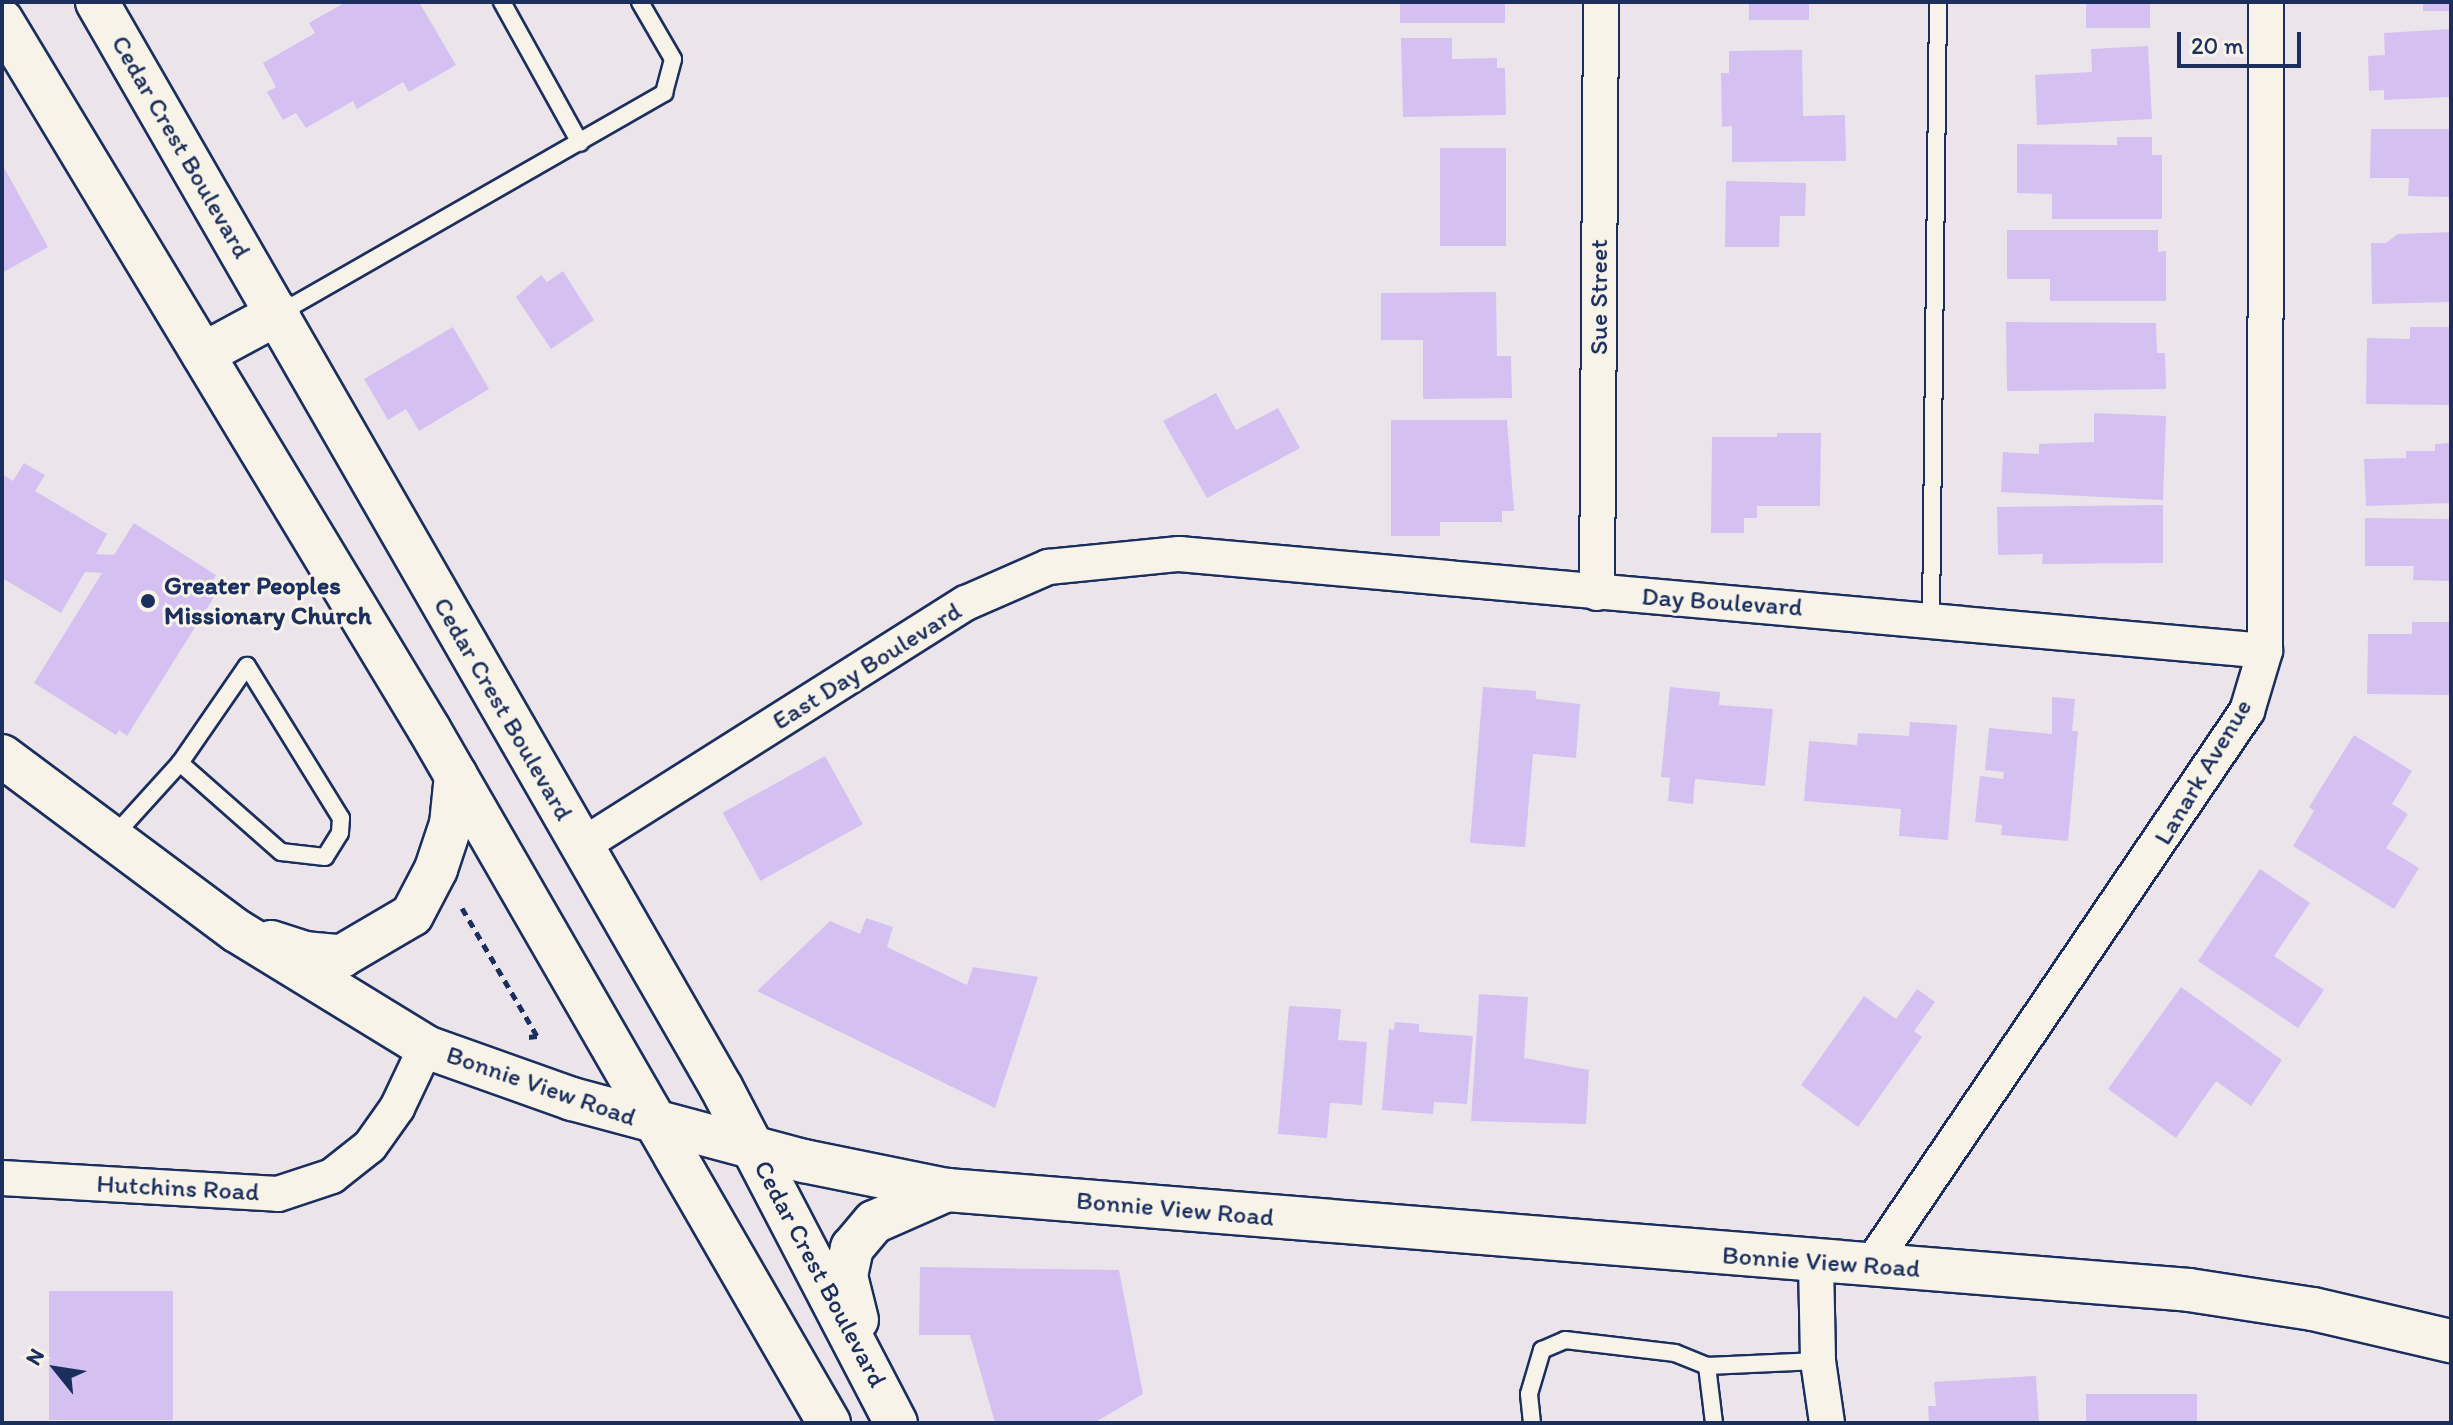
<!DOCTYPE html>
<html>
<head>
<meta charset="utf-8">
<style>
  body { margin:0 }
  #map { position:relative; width:2453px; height:1425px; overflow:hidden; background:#ece4eb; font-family:Itim,sans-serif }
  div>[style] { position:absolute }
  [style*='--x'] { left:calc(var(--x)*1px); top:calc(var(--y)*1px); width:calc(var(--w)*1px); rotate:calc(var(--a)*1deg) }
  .building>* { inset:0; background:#d4c1f1; transform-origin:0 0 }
  .path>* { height:5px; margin-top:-2.5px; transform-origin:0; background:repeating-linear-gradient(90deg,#1b2f5e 0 8px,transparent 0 14px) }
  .roads { filter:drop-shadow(2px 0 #1b2f5e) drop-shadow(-2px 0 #1b2f5e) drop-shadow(0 2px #1b2f5e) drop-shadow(0 -2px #1b2f5e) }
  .service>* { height:16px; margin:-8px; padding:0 8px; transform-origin:8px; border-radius:8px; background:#f7f3e8 }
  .minor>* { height:34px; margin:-17px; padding:0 17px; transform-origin:17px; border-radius:17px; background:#f7f3e8 }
  .tertiary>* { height:42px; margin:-21px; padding:0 21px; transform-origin:21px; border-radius:21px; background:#f7f3e8 }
  .dots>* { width:22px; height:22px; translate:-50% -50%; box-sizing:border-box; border:4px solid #f7f3e8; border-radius:50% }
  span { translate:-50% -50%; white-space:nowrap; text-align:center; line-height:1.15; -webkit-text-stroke:6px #f7f3e8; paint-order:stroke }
  .street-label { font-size:26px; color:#1b2f5e }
  .poi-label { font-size:26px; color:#1b2f5e; font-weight:700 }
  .left { translate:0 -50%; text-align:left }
  .frame { position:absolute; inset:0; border:4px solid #1b2f5e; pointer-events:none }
  .north { position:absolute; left:16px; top:1329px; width:80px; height:80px; -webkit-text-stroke:6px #f7f3e8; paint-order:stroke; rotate:300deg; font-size:22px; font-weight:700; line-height:32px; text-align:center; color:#1b2f5e }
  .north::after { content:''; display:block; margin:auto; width:28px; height:36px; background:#1b2f5e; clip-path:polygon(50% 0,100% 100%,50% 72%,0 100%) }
  .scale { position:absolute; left:2177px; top:32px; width:124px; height:36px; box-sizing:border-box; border:4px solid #1b2f5e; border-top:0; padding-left:10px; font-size:24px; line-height:28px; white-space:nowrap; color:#1b2f5e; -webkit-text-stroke:6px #f7f3e8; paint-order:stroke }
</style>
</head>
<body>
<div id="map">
  <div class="building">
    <i style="clip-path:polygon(346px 2px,419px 2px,456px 65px,409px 92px,403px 82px,357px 109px,353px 101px,306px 128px,296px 113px,283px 120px,267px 92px,276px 87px,263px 63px,315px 33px,309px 23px)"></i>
    <i style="left:1400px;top:2px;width:105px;height:21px"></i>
    <i style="left:1749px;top:2px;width:60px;height:18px"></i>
    <i style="left:2086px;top:2px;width:64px;height:26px"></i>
    <i style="left:2423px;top:2px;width:28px;height:9px"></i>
    <i style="clip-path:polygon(2451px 29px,2451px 97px,2384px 100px,2384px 90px,2369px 91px,2368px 56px,2385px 55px,2384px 33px)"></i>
    <i style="clip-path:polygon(1401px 38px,1452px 38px,1452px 59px,1497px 58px,1497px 68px,1505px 68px,1506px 115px,1403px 117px)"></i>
    <i style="clip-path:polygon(2148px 46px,2152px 119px,2037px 125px,2035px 75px,2092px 72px,2091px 49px)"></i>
    <i style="clip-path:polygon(1802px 50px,1803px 116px,1845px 115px,1846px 161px,1732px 162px,1732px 126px,1722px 127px,1721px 73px,1729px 73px,1729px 51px)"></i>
    <i style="clip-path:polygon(2371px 129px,2451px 129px,2451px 197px,2408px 196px,2409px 178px,2370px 178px)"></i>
    <i style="clip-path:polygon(2117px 137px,2152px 137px,2152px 155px,2162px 155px,2162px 219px,2052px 219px,2052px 194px,2017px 193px,2017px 144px,2117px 145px)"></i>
    <i style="left:1440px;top:148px;width:66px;height:98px"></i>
    <i style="clip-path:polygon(2px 164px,48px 247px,2px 273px)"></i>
    <i style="clip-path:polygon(1726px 181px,1806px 183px,1805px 216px,1780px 216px,1779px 247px,1725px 247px)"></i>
    <i style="clip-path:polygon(2007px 230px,2158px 230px,2158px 252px,2166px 251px,2166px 301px,2050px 301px,2050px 279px,2007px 279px)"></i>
    <i style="clip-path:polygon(2451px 232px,2451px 302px,2372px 304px,2371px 243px,2386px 243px,2398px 234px)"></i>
    <i style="clip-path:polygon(563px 271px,594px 320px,551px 349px,516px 297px,541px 275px,547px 282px)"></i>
    <i style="clip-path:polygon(1496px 292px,1497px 356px,1511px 356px,1512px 398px,1423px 399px,1423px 340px,1381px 340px,1381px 293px)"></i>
    <i style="clip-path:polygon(2006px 322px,2156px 323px,2157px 353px,2165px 353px,2166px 389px,2007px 391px)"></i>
    <i style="clip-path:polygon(453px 327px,489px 389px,419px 431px,406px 409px,388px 420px,364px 379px)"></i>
    <i style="clip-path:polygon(2410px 327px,2451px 327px,2451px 405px,2366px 404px,2367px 338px,2410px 339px)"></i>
    <i style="clip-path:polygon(1216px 393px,1236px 430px,1278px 408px,1300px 448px,1207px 498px,1163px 421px)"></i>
    <i style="clip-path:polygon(2094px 413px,2166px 416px,2163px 500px,2001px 492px,2003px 452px,2039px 454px,2039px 444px,2094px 442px)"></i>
    <i style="clip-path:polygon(1391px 420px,1507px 420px,1514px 511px,1502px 511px,1502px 522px,1440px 522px,1440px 536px,1391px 536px)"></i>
    <i style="clip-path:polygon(1777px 433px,1821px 433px,1820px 506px,1757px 506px,1757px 518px,1744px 518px,1744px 533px,1711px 533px,1712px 437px,1777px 437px)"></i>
    <i style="clip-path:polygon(2451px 443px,2451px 503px,2366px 506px,2364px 459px,2406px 458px,2406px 451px,2435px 451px,2435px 444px)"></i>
    <i style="clip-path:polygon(24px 463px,45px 475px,35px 491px,107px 534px,96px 554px,114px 555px,134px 523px,216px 575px,211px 584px,219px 589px,127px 736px,119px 730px,116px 735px,34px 683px,102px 573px,85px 572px,61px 613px,2px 578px,2px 474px,13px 481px)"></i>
    <i style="clip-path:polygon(2163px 505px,2163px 563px,2042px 564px,2043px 554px,1998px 555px,1997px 507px)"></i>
    <i style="clip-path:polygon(2365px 518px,2451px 519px,2451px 581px,2413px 580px,2414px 566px,2365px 566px)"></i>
    <i style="clip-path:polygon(2412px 622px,2451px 622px,2451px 695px,2367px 694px,2368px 634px,2412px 634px)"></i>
    <i style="clip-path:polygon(1483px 687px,1536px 691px,1536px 699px,1580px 704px,1576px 758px,1533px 754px,1525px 847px,1470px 843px)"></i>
    <i style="clip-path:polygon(1670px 687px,1720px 692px,1719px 705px,1773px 709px,1765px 786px,1695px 779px,1693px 804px,1668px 801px,1670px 778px,1661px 777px)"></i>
    <i style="clip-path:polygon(2052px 697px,2075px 699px,2072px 731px,2078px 731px,2068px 841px,2001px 835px,2002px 825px,1975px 822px,1980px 776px,2003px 779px,2004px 772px,1985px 770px,1989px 728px,2052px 734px)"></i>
    <i style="clip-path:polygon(1910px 722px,1957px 725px,1948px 840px,1899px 836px,1901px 809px,1804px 801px,1809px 741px,1857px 745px,1858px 733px,1909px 736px)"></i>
    <i style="clip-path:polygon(2354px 735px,2412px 771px,2392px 804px,2408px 814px,2386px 848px,2419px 868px,2394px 909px,2293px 846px,2314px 811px,2309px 807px)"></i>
    <i style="left:825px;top:756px;width:78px;height:117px;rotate:61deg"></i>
    <i style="clip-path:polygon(2260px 869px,2310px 903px,2274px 956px,2324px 990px,2298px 1028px,2198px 961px)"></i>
    <i style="clip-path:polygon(866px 918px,893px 927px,887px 947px,967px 985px,973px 967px,1038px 977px,995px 1108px,757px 991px,830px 921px,860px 934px)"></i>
    <i style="clip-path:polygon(2181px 987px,2282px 1060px,2251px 1106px,2216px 1081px,2176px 1138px,2108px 1089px)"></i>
    <i style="clip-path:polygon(1917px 989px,1935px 1002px,1914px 1031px,1922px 1037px,1858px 1127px,1801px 1085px,1864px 996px,1896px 1019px)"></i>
    <i style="clip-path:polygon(1479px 994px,1528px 997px,1524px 1058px,1589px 1070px,1586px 1124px,1471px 1121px)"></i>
    <i style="clip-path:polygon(1289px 1006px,1341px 1009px,1338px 1040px,1367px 1042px,1362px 1105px,1330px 1103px,1327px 1138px,1278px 1134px)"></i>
    <i style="clip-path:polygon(1395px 1022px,1419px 1024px,1419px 1032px,1473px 1036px,1467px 1104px,1434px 1102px,1433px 1114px,1382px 1110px,1389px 1029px,1394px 1030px)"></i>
    <i style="clip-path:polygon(920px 1267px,1119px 1270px,1143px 1394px,1094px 1423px,995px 1423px,970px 1335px,919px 1335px)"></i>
    <i style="left:49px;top:1291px;width:124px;height:129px"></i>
    <i style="clip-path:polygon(2036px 1376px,2039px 1423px,1929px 1423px,1928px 1406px,1936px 1406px,1934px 1382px)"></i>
    <i style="left:2086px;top:1394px;width:111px;height:29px"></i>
  </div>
  <div class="path">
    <i style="--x:462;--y:908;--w:148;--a:59.6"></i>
    <i style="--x:537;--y:1036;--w:9;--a:174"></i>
  </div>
  <div class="roads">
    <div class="service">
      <i style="--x:502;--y:2;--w:161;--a:61"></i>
      <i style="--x:280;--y:313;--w:443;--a:-29.8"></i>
      <i style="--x:664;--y:93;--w:35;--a:-75"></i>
      <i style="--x:673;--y:59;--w:66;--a:-120.1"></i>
      <i style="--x:1931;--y:619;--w:617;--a:-89.35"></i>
      <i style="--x:113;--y:837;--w:100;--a:-47.8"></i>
      <i style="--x:180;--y:763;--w:118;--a:-55.4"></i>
      <i style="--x:247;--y:666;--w:179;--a:58.3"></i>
      <i style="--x:341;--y:818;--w:15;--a:94"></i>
      <i style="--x:340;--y:833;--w:28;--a:122"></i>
      <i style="--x:325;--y:857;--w:44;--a:-173.5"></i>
      <i style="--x:281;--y:852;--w:135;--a:-138.6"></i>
      <i style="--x:1707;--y:1366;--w:57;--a:83"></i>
      <i style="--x:1532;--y:1423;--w:29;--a:-96"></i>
      <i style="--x:1529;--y:1394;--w:46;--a:-73.5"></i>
      <i style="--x:1542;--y:1350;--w:25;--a:-23"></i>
      <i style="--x:1565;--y:1340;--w:111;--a:6.7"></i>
      <i style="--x:1675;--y:1353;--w:35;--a:22"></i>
      <i style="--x:1707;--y:1366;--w:111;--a:-2.6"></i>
    </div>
    <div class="minor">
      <i style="--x:1597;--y:593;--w:591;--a:-89.61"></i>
      <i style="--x:581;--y:846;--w:455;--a:-32.3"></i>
      <i style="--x:966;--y:603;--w:90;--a:-23.7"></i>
      <i style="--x:1048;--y:567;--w:132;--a:-5.7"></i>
      <i style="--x:1179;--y:554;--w:1090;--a:5.1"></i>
      <i style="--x:2;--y:1178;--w:276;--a:3.3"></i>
      <i style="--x:278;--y:1194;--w:57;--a:-18.4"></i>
      <i style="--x:332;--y:1176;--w:48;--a:-38.3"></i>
      <i style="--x:370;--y:1146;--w:47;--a:-54.6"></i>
      <i style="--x:397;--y:1108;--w:68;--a:-64.6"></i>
      <i style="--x:1816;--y:1263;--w:98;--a:88.8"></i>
      <i style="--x:1818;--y:1361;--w:63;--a:81.7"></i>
      <i style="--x:1871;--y:1265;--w:670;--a:-55.84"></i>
      <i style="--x:2247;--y:711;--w:63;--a:-73.3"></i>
      <i style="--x:2265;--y:651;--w:649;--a:-89.91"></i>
    </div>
    <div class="tertiary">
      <i style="--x:97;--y:2;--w:1252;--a:60.1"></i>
      <i style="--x:721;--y:1087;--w:379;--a:62.5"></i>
      <i style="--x:2;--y:21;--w:827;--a:58.91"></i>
      <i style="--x:429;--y:729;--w:801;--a:60.04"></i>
      <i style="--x:203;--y:354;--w:86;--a:-28.3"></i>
      <i style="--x:2;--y:756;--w:293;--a:36.7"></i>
      <i style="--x:237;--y:931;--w:222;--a:31.5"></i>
      <i style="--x:426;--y:1047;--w:155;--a:19.6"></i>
      <i style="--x:572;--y:1099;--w:240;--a:15"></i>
      <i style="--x:804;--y:1161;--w:146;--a:11.5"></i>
      <i style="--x:947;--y:1190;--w:1246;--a:4.6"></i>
      <i style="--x:2189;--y:1290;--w:125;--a:8.7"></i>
      <i style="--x:2313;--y:1309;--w:142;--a:13.1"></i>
      <i style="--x:271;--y:942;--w:35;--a:18"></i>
      <i style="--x:304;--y:953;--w:38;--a:5"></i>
      <i style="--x:342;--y:956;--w:81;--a:-30.4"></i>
      <i style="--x:412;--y:915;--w:52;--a:-62.4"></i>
      <i style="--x:436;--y:869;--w:47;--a:-71.6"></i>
      <i style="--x:451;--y:824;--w:49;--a:-84.2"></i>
      <i style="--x:857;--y:1320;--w:45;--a:-104"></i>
      <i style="--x:846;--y:1276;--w:29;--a:-78"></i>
      <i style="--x:852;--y:1248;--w:34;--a:-50"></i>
      <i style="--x:874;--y:1222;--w:80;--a:-23.7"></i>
    </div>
  </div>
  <div class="dots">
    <i style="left:148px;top:601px;background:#1b2f5e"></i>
  </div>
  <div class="street-label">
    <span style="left:181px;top:147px;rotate:60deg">Cedar Crest Boulevard</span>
    <span style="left:1599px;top:297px;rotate:-90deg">Sue Street</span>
    <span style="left:1722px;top:602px;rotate:4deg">Day Boulevard</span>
    <span style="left:867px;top:666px;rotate:-32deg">East Day Boulevard</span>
    <span style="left:503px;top:709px;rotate:60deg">Cedar Crest Boulevard</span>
    <span style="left:2203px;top:772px;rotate:-59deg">Lanark Avenue</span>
    <span style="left:541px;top:1086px;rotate:19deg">Bonnie View Road</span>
    <span style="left:178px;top:1188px;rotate:3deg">Hutchins Road</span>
    <span style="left:1175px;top:1209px;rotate:5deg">Bonnie View Road</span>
    <span style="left:1821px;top:1262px;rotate:4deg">Bonnie View Road</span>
    <span style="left:820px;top:1274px;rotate:62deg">Cedar Crest Boulevard</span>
  </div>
  <div class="poi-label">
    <span class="left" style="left:164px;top:601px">Greater Peoples<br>Missionary Church</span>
  </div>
  <div class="frame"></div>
  <div class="north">N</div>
  <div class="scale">20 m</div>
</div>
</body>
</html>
